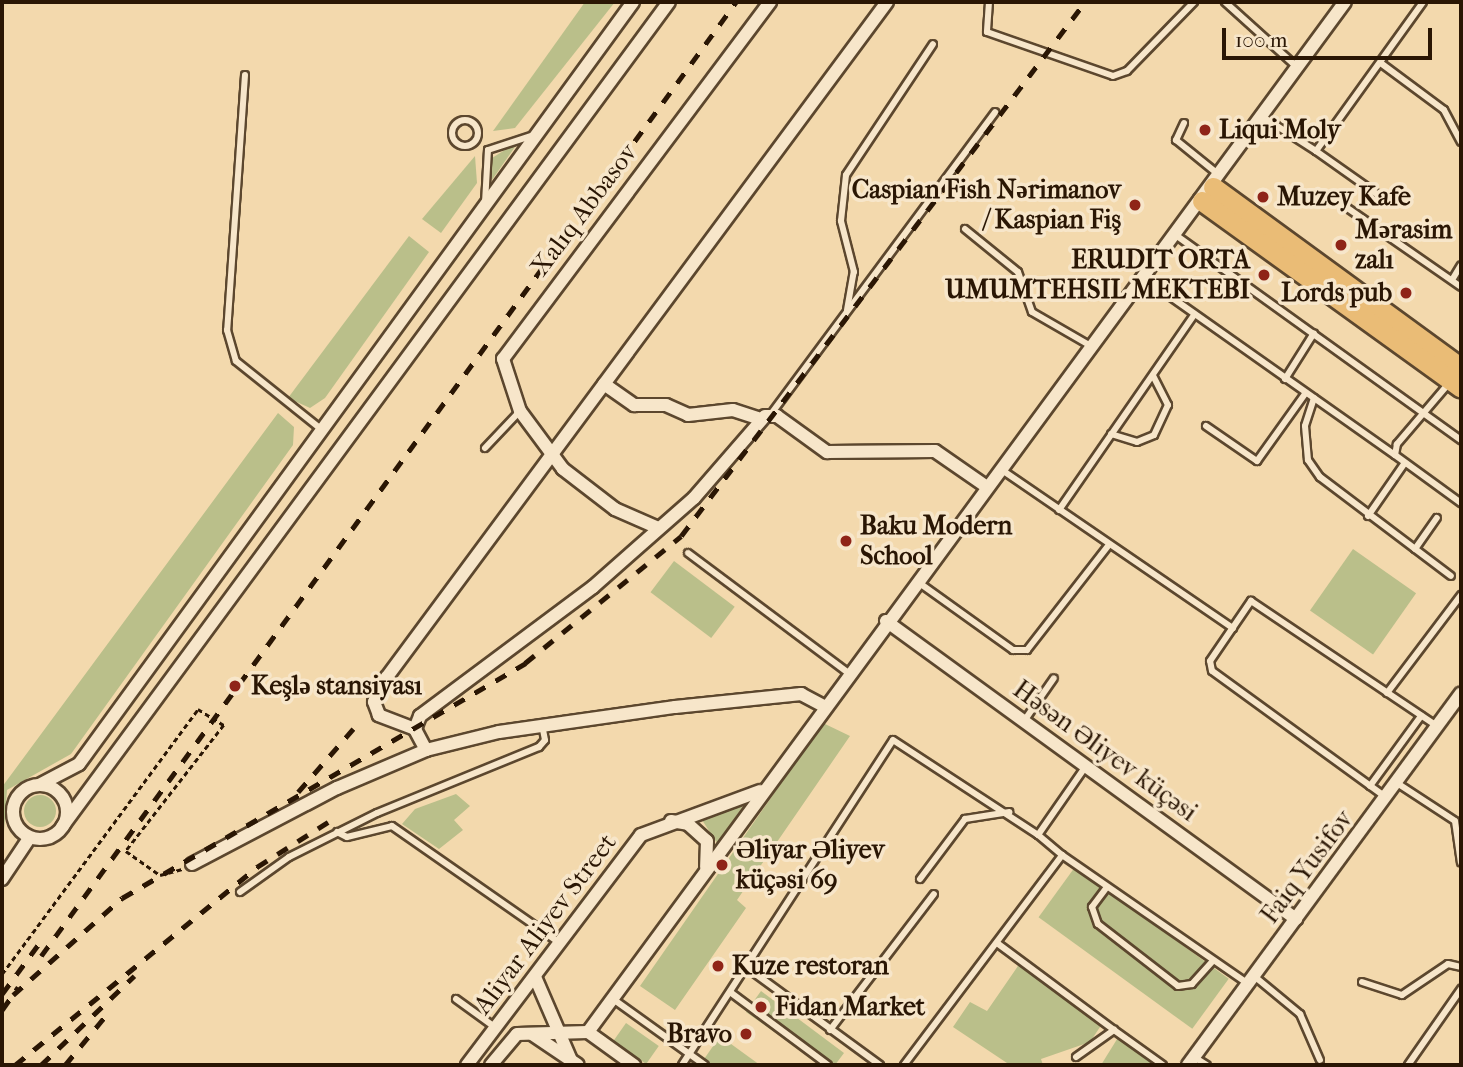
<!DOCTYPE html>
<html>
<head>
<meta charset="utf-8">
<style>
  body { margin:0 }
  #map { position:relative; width:1463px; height:1067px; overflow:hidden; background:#f3d9ad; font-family:"IM FELL French Canon",serif }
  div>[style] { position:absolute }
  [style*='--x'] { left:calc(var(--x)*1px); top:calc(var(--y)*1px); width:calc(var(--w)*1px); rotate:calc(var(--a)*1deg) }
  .green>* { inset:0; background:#babf8a; transform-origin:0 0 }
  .round { border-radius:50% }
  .path>* { height:2.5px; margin-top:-1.25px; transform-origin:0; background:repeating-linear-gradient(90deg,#2a1604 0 5px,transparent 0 8.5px) }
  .roads { filter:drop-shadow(2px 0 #5c472e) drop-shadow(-2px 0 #5c472e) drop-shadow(0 2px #5c472e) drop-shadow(0 -2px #5c472e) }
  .service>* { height:6px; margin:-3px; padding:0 3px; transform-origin:3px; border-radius:3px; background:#f7e6ca }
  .service>.ring { margin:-3px; padding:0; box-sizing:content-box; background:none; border:6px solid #f7e6ca; border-radius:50% }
  .minor>* { height:12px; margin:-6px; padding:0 6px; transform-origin:6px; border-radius:6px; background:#f7e6ca }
  .minor>.ring { margin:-6px; padding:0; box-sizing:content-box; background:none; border:12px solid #f7e6ca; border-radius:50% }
  .primary>* { height:19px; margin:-9.5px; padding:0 9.5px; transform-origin:9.5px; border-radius:9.5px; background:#eabc76 }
  .rail>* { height:4.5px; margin-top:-2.25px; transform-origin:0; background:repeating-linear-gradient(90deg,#2a1604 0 12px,transparent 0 24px) }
  .dots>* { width:19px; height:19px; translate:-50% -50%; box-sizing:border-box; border:4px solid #f7e6ca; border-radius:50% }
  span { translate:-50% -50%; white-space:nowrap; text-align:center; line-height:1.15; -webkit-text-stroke:7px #f7e6ca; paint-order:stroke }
  .poi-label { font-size:26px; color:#2a1604; font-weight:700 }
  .left { translate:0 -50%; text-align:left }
  .right { translate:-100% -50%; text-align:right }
  .street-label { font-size:26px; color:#2a1604 }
  .frame { position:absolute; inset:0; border:4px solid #2a1604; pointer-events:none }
  .scale { position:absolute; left:1222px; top:28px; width:210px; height:32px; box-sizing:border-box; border:4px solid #2a1604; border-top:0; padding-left:9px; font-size:21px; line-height:24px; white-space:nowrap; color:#2a1604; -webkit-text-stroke:5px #f7e6ca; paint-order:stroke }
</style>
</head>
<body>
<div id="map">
  <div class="green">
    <i style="clip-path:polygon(585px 2px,615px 2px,515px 128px,493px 131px)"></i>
    <i style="clip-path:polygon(519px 141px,492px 180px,492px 158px)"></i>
    <i style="clip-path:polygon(475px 156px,477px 183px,441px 233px,422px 219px)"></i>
    <i style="clip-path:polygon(409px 236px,429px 252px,325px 398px,310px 408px,288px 398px)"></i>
    <i style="clip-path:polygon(278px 413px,294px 427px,293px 445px,71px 754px,7px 790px,2px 860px,2px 787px)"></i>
    <i style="left:1353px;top:549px;width:77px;height:75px;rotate:35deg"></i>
    <i style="left:674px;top:561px;width:76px;height:39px;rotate:37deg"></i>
    <i style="clip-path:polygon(823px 723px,850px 736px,737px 900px,746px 908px,675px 1010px,640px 986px)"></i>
    <i style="clip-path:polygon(456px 794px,470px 806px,454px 820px,463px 830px,439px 849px,402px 824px,415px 809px)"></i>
    <i class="round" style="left:24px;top:795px;width:32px;height:32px"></i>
    <i style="clip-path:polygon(744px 805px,717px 843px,702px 820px)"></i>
    <i style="left:1075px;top:867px;width:190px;height:62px;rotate:36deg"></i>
    <i style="clip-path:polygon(1020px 963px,1104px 1021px,1090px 1042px,1041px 1059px,1043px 1065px,1010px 1065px,953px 1027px,970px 1002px,987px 1011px)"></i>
    <i style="clip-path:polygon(761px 991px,844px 1053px,835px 1065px,821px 1065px,746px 1012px)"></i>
    <i style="left:626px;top:1023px;width:40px;height:22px;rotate:35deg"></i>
    <i style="clip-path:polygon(720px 1036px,760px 1065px,700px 1065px)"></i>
    <i style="clip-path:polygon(1119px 1036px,1159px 1065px,1101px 1065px)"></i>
  </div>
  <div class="path">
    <i style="--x:2;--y:974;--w:330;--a:-53.5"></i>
    <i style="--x:198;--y:709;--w:31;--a:32"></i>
    <i style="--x:224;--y:725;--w:160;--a:127.9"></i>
    <i style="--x:126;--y:851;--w:42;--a:35.2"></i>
    <i style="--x:160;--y:875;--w:23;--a:-15"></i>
  </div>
  <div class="roads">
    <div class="service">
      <i style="--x:989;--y:2;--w:30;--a:94"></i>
      <i style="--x:987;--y:32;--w:133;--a:19.2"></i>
      <i style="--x:1113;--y:76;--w:15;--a:-20"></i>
      <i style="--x:1127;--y:71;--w:96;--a:-45.8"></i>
      <i style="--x:1225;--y:2;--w:97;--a:42.1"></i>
      <i style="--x:1382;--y:64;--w:77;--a:36.6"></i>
      <i style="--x:1444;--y:110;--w:36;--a:62"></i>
      <i style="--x:245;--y:75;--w:256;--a:94"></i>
      <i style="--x:227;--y:330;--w:32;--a:74"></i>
      <i style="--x:236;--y:361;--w:110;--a:38.7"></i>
      <i style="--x:1263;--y:117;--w:63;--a:32.7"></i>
      <i class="ring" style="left:452px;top:120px;width:20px;height:20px"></i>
      <i style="--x:1184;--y:123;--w:19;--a:115"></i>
      <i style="--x:1176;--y:140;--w:55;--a:39.1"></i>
      <i style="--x:1384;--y:199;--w:83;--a:-144.8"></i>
      <i style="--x:1316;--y:151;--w:183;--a:-54.3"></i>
      <i style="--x:485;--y:203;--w:53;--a:-86.8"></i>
      <i style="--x:488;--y:150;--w:48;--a:-18.1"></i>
      <i style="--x:1346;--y:207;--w:140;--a:34.8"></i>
      <i style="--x:965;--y:229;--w:68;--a:39.1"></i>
      <i style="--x:1018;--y:272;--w:42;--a:70.7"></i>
      <i style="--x:1032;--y:312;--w:68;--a:30"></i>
      <i style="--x:1177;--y:236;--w:350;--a:35.7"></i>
      <i style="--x:1144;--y:278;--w:307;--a:35.2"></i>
      <i style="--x:1452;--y:280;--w:17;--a:-59"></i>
      <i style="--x:847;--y:310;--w:39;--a:-80"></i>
      <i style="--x:854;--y:272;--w:53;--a:-104.3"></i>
      <i style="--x:841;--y:221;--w:46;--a:-83.8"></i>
      <i style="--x:846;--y:175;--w:157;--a:-56.4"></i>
      <i style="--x:1285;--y:379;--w:54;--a:-57.8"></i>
      <i style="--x:1450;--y:382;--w:82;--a:130.5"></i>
      <i style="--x:1397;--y:444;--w:11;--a:100"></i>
      <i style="--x:1395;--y:455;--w:82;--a:36"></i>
      <i style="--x:1314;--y:398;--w:29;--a:108"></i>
      <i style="--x:1305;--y:426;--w:34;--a:85"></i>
      <i style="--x:1308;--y:460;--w:21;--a:55"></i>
      <i style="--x:1320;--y:477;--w:164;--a:37.1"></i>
      <i style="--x:771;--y:414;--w:376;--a:-53.4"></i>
      <i style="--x:1206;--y:426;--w:62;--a:34.5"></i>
      <i style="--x:1257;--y:461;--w:82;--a:-54.4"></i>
      <i style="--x:1111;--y:434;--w:27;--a:17"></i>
      <i style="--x:1137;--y:442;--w:18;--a:-22"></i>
      <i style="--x:1154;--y:435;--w:33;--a:-65"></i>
      <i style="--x:1168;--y:405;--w:33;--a:-117"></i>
      <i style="--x:485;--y:448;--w:51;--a:-46.6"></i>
      <i style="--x:1002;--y:470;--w:280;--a:34.4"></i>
      <i style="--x:1059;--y:510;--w:237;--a:-55.3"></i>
      <i style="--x:1368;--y:516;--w:63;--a:-55.3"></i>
      <i style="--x:1415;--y:549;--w:38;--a:-55"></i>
      <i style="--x:688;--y:553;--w:199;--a:36.8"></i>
      <i style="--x:918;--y:582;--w:117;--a:35.6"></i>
      <i style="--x:1013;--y:650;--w:14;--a:0"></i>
      <i style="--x:1027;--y:650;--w:132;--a:-52.1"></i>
      <i style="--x:1387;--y:693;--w:123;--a:-52.9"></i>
      <i style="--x:1024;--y:721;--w:52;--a:-55.1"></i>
      <i style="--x:1397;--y:783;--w:69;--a:33.2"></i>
      <i style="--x:1370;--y:786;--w:87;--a:-53.9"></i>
      <i style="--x:1387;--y:798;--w:216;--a:-144"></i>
      <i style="--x:1212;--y:671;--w:10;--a:-101"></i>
      <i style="--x:1210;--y:661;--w:73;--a:-55.7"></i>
      <i style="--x:1251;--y:601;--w:224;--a:33.9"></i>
      <i style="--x:1455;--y:821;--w:42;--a:81.9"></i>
      <i style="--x:337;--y:832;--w:11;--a:27"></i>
      <i style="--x:347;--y:837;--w:46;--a:-13.7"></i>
      <i style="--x:392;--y:826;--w:205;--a:34.9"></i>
      <i style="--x:1062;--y:855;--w:225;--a:34.7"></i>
      <i style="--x:920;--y:879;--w:75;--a:-53.1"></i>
      <i style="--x:965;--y:819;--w:45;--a:-9"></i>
      <i style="--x:1107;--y:887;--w:25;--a:127"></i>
      <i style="--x:1092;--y:907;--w:18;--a:71"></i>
      <i style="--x:1098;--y:924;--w:101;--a:37.8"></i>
      <i style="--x:1178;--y:986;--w:14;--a:-8"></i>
      <i style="--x:1192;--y:984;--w:31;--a:-48"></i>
      <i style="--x:240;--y:892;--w:60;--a:-35.5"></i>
      <i style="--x:289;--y:857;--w:98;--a:-26.6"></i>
      <i style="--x:377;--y:813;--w:175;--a:-22.2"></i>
      <i style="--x:539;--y:747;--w:9;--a:-49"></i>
      <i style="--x:545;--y:740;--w:15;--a:-101"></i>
      <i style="--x:997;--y:943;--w:146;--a:36.6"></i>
      <i style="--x:746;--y:967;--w:166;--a:36.2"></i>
      <i style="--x:1254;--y:976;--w:60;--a:39.6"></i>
      <i style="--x:1300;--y:1014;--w:50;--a:66.5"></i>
      <i style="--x:1362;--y:982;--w:42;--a:18"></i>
      <i style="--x:1402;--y:995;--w:55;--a:-34"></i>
      <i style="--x:1448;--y:964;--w:13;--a:13"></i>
      <i style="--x:730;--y:992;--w:122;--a:36.7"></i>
      <i style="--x:456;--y:999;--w:49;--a:35.9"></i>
      <i style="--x:613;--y:999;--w:113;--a:35.7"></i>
      <i style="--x:830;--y:1030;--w:171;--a:-52.6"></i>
      <i style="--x:1076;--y:1057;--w:47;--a:-35.4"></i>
      <i style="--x:1114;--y:1030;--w:60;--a:35.5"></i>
      <i style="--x:1194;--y:1057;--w:15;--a:32"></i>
      <i style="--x:682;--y:1065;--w:387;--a:-57"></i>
      <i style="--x:893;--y:740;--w:173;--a:33.2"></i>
      <i style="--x:1038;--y:835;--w:84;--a:-55.2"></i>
      <i style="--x:904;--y:1065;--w:263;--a:-53"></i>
      <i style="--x:1062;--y:855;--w:31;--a:-140"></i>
      <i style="--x:1408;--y:1065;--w:93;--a:-55.1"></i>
    </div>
    <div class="minor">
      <i style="--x:604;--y:384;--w:37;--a:35"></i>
      <i style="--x:634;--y:405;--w:32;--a:0"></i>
      <i style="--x:666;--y:405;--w:24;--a:24"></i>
      <i style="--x:688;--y:415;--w:45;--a:-6.3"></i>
      <i style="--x:733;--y:410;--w:29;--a:18"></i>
      <i style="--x:656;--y:527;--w:45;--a:-156.3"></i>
      <i style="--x:615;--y:509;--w:66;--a:-142.4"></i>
      <i style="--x:563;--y:469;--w:72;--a:-126.6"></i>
      <i style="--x:520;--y:411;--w:55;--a:-108.1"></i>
      <i style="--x:503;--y:359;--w:446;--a:-53.2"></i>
      <i style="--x:886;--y:621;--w:507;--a:36.01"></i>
      <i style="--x:415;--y:729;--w:39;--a:-159"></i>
      <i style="--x:379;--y:715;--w:14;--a:-111"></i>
      <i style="--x:374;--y:702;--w:28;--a:-63"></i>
      <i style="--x:387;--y:677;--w:840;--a:-53.47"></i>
      <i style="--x:426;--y:750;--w:24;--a:-118"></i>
      <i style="--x:415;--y:729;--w:14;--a:-69"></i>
      <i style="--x:420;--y:716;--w:216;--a:-36.7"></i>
      <i style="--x:593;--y:587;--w:135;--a:-41.4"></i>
      <i style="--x:694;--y:498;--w:108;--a:-49.1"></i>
      <i style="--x:765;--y:416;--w:12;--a:0"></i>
      <i style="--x:777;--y:416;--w:62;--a:35.8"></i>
      <i style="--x:827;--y:452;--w:108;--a:-0.5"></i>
      <i style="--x:935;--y:451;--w:63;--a:34.7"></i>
      <i style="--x:39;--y:785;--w:45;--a:-27.7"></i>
      <i style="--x:79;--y:764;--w:942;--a:-53.98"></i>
      <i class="ring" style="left:13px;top:785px;width:42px;height:42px"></i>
      <i style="--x:671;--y:821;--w:17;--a:10"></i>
      <i style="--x:688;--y:824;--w:25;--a:42"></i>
      <i style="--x:707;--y:841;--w:26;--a:92"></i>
      <i style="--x:62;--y:827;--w:1024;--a:-53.66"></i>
      <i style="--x:192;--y:864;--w:164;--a:-27.7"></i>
      <i style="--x:337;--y:788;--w:97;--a:-23.1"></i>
      <i style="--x:426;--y:750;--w:75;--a:-13.9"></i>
      <i style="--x:499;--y:732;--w:178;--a:-8.1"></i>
      <i style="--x:675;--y:707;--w:127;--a:-5.9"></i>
      <i style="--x:801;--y:694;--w:24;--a:28"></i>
      <i style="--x:2;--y:879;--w:50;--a:-56.3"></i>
      <i style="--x:535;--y:977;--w:90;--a:66.6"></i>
      <i style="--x:588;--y:1032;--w:1278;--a:-53.69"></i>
      <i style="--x:588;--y:1032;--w:57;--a:35.7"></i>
      <i style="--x:532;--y:1034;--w:55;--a:34"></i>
      <i style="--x:467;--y:1065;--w:288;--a:-52.9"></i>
      <i style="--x:641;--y:835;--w:127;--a:-20.3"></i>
      <i style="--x:491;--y:1065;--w:40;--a:-50"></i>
      <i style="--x:517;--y:1034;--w:71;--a:-1.6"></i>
      <i style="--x:1188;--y:1065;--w:461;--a:-53.7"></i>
    </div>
    <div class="primary">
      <i style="--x:1213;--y:187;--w:307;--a:36.1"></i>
      <i style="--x:1202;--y:201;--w:319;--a:35.8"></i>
    </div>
  </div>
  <div class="rail">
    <i style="--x:298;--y:792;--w:84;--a:-48.9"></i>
    <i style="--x:41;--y:956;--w:1180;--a:-53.93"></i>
    <i style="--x:2;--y:994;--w:69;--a:-53.8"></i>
    <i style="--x:13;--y:995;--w:146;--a:-41.7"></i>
    <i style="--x:122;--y:898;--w:467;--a:-30.2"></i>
    <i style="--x:525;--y:663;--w:201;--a:-39.1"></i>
    <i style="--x:681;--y:536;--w:670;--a:-52.89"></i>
    <i style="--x:2;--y:1010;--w:28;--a:-55"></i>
    <i style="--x:15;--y:1065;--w:313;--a:-39.3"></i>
    <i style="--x:257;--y:867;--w:88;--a:-32.4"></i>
    <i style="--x:41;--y:1065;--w:129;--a:-43.7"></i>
    <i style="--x:65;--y:1065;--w:66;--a:-50.5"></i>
  </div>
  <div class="dots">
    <i style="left:1205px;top:130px;background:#8f2418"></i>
    <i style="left:1263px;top:197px;background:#8f2418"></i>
    <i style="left:1135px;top:205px;background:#8f2418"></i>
    <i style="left:1341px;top:245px;background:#8f2418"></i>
    <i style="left:1264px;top:275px;background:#8f2418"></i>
    <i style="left:1406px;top:293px;background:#8f2418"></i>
    <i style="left:846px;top:541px;background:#8f2418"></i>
    <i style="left:235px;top:686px;background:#8f2418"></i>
    <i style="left:722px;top:865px;background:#8f2418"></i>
    <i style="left:718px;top:966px;background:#8f2418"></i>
    <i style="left:761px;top:1007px;background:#8f2418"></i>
    <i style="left:746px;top:1034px;background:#8f2418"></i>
  </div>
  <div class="poi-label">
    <span class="left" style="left:1219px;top:130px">Liqui Moly</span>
    <span class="right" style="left:1121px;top:205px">Caspian Fish Nərimanov<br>/ Kaspian Fiş</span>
    <span class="left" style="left:1277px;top:197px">Muzey Kafe</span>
    <span class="left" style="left:1355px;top:245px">Mərasim<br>zalı</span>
    <span class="right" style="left:1250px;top:275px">ERUDIT ORTA<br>UMUMTEHSIL MEKTEBI</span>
    <span class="right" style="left:1392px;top:293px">Lords pub</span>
    <span class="left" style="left:860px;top:541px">Baku Modern<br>School</span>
    <span class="left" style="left:251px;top:686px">Keşlə stansiyası</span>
    <span class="left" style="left:736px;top:865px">Əliyar Əliyev<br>küçəsi 69</span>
    <span class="left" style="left:732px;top:966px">Kuze restoran</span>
    <span class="left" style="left:775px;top:1007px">Fidan Market</span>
    <span class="right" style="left:732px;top:1034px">Bravo</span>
  </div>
  <div class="street-label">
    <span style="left:584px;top:210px;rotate:-53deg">Xalıq Abbasov</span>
    <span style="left:1105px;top:751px;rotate:36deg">Həsən Əliyev küçəsi</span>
    <span style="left:1307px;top:867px;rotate:-53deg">Faiq Yusifov</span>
    <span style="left:545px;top:924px;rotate:-53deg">Aliyar Aliyev Street</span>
  </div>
  <div class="frame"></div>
  <div class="scale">100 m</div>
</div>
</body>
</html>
